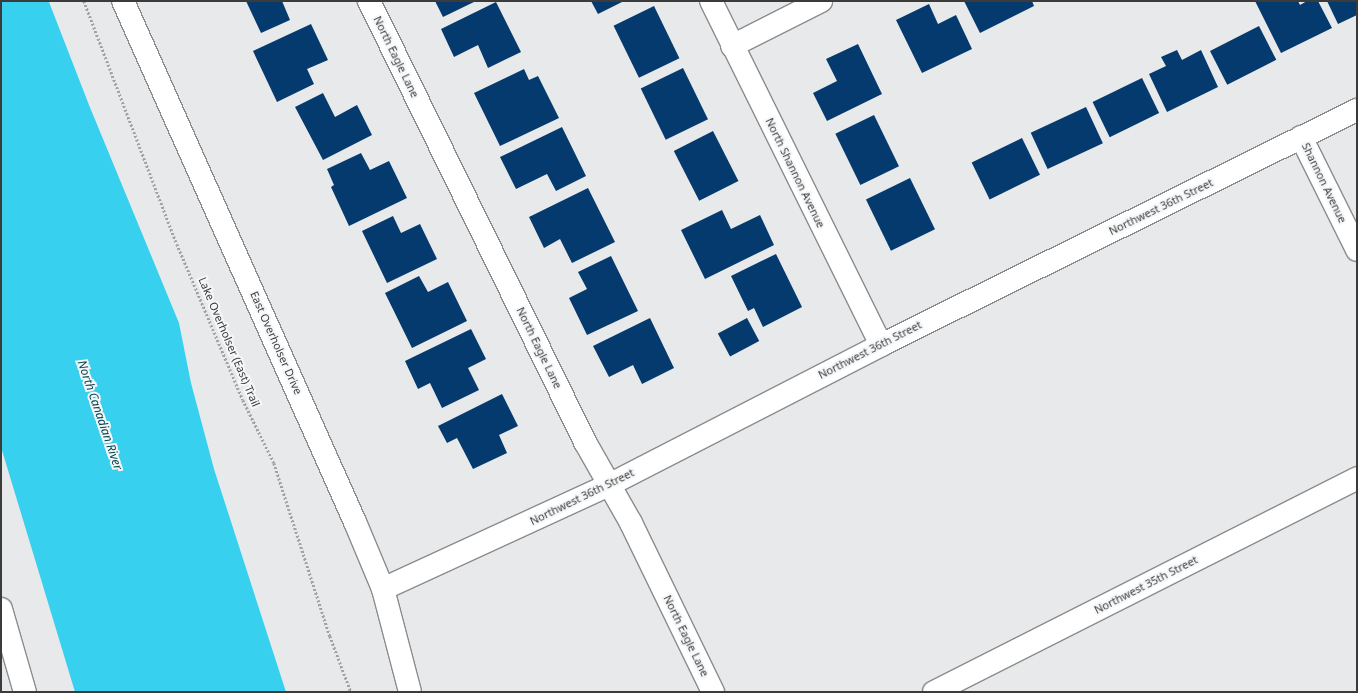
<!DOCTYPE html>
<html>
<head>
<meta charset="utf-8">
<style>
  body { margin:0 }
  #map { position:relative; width:1358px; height:693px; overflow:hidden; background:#e8e9ea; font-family:"Noto Sans",sans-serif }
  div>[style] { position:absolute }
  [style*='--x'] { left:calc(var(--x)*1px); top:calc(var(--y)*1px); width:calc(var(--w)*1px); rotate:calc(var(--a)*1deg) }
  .water>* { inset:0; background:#38d0ef }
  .building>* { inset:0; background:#043a6d; transform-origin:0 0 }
  .path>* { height:2.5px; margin-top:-1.25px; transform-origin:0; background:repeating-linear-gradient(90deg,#a2a2a3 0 2px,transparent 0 4px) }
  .roads { filter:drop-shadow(1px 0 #8c8c8e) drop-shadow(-1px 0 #8c8c8e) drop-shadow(0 1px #8c8c8e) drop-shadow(0 -1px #8c8c8e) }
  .minor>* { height:22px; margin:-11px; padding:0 11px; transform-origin:11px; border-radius:11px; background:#fff }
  span { translate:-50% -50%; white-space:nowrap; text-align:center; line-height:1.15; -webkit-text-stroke:4px #f5f7f8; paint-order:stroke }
  .street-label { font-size:11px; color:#3b3b3c }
  .water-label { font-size:12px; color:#004450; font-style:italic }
  .frame { position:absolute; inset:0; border:2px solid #3b3b3c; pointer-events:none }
</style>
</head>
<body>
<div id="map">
  <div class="water">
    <i style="clip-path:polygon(1px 1px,49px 2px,89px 105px,179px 323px,191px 383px,214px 469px,286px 692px,75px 692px,1px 447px)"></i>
  </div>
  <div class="building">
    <i style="clip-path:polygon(246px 1px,282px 1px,290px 20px,261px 33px)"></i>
    <i style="clip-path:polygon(435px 1px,476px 1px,443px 17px)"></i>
    <i style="clip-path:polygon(591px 1px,624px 1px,598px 14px)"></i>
    <i style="clip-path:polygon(964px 1px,1032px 1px,1034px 6px,980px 33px)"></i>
    <i style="clip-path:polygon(1255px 1px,1298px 1px,1300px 5px,1307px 1px,1318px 1px,1332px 28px,1281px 53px)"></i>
    <i style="clip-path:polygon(1327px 1px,1357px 1px,1357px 15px,1338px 24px)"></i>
    <i style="clip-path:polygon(496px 2px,521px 52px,488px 68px,478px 45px,454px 57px,441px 29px)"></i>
    <i style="clip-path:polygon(929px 4px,938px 24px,956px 15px,972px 49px,922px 73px,896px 20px)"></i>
    <i style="left:654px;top:6px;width:58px;height:45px;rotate:64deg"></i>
    <i style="clip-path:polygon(311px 24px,328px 60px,307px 69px,314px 84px,277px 102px,253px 51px)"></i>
    <i style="left:1259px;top:26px;width:38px;height:55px;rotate:63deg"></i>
    <i style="clip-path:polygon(858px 44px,882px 94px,827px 121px,813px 93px,837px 81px,826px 59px)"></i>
    <i style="clip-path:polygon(1177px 50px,1182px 60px,1201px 50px,1218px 87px,1167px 112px,1149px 74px,1166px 66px,1161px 57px)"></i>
    <i style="left:683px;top:68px;width:57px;height:47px;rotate:64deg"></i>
    <i style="clip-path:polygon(524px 69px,529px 80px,538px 76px,559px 118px,500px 146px,474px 93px)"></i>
    <i style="left:1142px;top:78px;width:39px;height:55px;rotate:64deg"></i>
    <i style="clip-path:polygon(323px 93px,335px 117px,357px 105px,372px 135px,323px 160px,295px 107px)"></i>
    <i style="left:1086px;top:107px;width:40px;height:61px;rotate:65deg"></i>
    <i style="left:874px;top:115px;width:57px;height:43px;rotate:64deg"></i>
    <i style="clip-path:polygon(562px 127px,586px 176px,556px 191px,547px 174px,516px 189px,500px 157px)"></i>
    <i style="left:713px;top:131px;width:56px;height:44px;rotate:63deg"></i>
    <i style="left:1022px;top:138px;width:41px;height:56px;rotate:64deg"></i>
    <i style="clip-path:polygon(361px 153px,370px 170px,389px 161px,407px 198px,349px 226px,331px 187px,334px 185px,327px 169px)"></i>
    <i style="left:910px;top:178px;width:57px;height:49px;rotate:64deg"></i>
    <i style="clip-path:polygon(588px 188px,615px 242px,572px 263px,560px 239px,544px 248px,529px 217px)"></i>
    <i style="clip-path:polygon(722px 210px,731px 229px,760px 215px,774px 245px,705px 279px,681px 230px)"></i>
    <i style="clip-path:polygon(393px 216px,401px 233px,420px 224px,437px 259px,387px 283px,362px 231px)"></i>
    <i style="clip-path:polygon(776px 254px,802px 307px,763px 327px,754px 308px,748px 311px,731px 276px)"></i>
    <i style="clip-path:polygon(611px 256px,638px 311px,587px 335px,569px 298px,587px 289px,578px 272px)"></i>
    <i style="clip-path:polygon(419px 276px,428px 292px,448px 282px,467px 321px,412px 348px,385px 293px)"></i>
    <i style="clip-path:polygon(650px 318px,674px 368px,642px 384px,633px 365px,609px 377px,593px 346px)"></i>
    <i style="left:747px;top:318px;width:26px;height:33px;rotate:62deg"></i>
    <i style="clip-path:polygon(471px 329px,486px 359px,468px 368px,479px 390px,442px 408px,430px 383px,418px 389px,405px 361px)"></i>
    <i style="clip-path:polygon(502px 394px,518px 426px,499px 435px,507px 453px,473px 469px,457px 438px,447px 443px,438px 426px)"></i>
  </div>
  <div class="path">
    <i style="--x:84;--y:1;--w:260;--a:69.1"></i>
    <i style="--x:177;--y:244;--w:169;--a:67.1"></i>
    <i style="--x:243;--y:400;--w:70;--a:63.8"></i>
    <i style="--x:274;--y:463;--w:182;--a:72.1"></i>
    <i style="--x:330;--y:636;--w:60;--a:69.4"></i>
  </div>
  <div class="roads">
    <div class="minor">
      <i style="--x:123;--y:1;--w:570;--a:66"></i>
      <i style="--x:355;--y:522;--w:73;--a:67.3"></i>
      <i style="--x:383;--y:589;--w:106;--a:75.3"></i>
      <i style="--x:369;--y:1;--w:491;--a:63.9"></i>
      <i style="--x:585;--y:442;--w:93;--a:60.4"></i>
      <i style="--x:631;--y:523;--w:188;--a:64.1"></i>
      <i style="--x:711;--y:1;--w:384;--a:63.7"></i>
      <i style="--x:732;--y:46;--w:100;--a:-26.8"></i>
      <i style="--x:1301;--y:137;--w:126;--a:63.6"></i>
      <i style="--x:383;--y:589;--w:249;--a:-24.7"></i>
      <i style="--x:609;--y:485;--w:306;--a:-27.2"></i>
      <i style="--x:881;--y:345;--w:531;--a:-26.28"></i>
      <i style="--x:1;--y:609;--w:86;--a:73.9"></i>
      <i style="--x:934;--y:692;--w:474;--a:-26.8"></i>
    </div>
  </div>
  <div class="street-label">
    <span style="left:396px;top:57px;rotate:64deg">North Eagle Lane</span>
    <span style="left:795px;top:173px;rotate:64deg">North Shannon Avenue</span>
    <span style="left:1324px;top:183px;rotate:64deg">Shannon Avenue</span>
    <span style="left:1161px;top:207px;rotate:-26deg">Northwest 36th Street</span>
    <span style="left:229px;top:342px;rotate:67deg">Lake Overholser (East) Trail</span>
    <span style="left:276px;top:343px;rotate:66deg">East Overholser Drive</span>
    <span style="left:539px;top:348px;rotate:64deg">North Eagle Lane</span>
    <span style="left:870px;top:350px;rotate:-27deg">Northwest 36th Street</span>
    <span style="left:582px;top:497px;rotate:-26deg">Northwest 36th Street</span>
    <span style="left:1146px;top:585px;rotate:-27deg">Northwest 35th Street</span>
    <span style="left:686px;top:636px;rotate:64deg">North Eagle Lane</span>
  </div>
  <div class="water-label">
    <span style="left:100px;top:415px;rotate:71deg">North Canadian River</span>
  </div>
  <div class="frame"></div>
</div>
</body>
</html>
